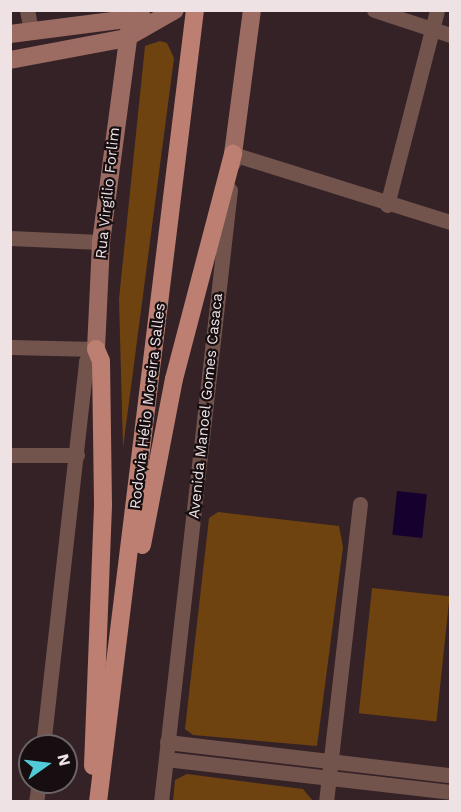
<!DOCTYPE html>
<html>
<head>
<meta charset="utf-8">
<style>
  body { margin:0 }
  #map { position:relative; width:461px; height:812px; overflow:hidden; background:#342227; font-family:"Work Sans",sans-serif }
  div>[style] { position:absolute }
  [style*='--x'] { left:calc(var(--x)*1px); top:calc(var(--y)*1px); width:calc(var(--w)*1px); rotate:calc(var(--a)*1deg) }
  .green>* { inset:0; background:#6f4310; transform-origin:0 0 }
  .water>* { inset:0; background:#15002e; transform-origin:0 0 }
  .street>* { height:15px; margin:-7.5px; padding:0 7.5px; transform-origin:7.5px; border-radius:7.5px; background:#72544d }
  .secondary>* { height:18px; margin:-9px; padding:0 9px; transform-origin:9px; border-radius:9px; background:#9c6c62 }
  .primary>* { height:18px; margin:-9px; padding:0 9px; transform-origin:9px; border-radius:9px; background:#bc7f71 }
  span { translate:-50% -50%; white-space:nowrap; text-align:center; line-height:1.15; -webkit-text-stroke:4.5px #160e10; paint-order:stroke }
  .street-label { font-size:15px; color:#eee2e5 }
  .frame { position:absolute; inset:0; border:12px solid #eee2e5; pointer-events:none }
  .north { position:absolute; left:18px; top:734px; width:60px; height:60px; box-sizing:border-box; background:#160e10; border:2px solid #6c6365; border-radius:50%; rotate:76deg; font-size:16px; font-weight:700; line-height:24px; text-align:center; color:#eee2e5 }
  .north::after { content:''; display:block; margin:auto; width:21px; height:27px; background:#52cbd8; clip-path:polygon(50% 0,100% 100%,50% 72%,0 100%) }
</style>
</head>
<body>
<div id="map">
  <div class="green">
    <i style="clip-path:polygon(160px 41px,167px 43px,174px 58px,123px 448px,119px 299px,145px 46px)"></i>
    <i style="clip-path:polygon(218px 512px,339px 526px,343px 547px,317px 746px,193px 735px,185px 729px,209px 518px)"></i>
    <i style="left:372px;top:588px;width:78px;height:126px;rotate:6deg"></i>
    <i style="clip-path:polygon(187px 774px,303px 789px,313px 801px,173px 801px,175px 780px)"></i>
  </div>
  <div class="water">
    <i style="left:397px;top:491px;width:30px;height:44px;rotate:6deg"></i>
  </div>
  <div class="street">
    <i style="--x:27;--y:10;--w:20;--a:79"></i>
    <i style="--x:374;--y:10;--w:80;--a:18.2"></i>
    <i style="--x:233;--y:163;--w:9;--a:-90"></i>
    <i style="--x:233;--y:154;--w:227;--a:17.4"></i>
    <i style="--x:387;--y:205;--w:201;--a:-75.6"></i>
    <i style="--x:10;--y:238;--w:91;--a:2.5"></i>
    <i style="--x:10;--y:347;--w:86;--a:1.3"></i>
    <i style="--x:10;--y:455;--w:67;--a:0"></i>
    <i style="--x:167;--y:742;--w:285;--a:6.7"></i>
    <i style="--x:43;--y:746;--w:387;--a:-83.6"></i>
    <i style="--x:86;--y:361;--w:16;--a:-50"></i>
    <i style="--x:166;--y:759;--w:286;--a:6.6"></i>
    <i style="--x:36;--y:802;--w:20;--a:-81"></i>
    <i style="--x:161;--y:802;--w:616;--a:-83.57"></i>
    <i style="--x:326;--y:802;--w:300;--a:-83.5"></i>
  </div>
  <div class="secondary">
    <i style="--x:10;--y:34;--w:133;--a:-7.3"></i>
    <i style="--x:10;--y:60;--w:118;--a:-10.7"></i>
    <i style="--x:126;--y:38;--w:56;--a:-29.7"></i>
    <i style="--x:233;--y:154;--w:145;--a:-82.5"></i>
    <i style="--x:96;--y:349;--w:107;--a:-87.3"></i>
    <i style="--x:101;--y:242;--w:234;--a:-82.4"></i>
  </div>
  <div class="primary">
    <i style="--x:142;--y:545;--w:169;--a:-79.1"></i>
    <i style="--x:174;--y:379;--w:233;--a:-75.3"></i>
    <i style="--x:93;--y:766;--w:262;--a:-87.8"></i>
    <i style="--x:103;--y:504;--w:143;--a:-90.8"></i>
    <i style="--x:101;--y:361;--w:13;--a:-113"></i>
    <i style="--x:98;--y:802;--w:798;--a:-83.02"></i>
  </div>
  <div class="street-label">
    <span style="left:108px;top:193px;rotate:-84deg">Rua Virgilio Forlim</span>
    <span style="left:148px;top:406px;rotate:-83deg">Rodovia Hélio Moreira Salles</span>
    <span style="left:206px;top:406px;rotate:-84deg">Avenida Manoel Gomes Casaca</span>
  </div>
  <div class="frame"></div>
  <div class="north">N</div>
</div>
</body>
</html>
